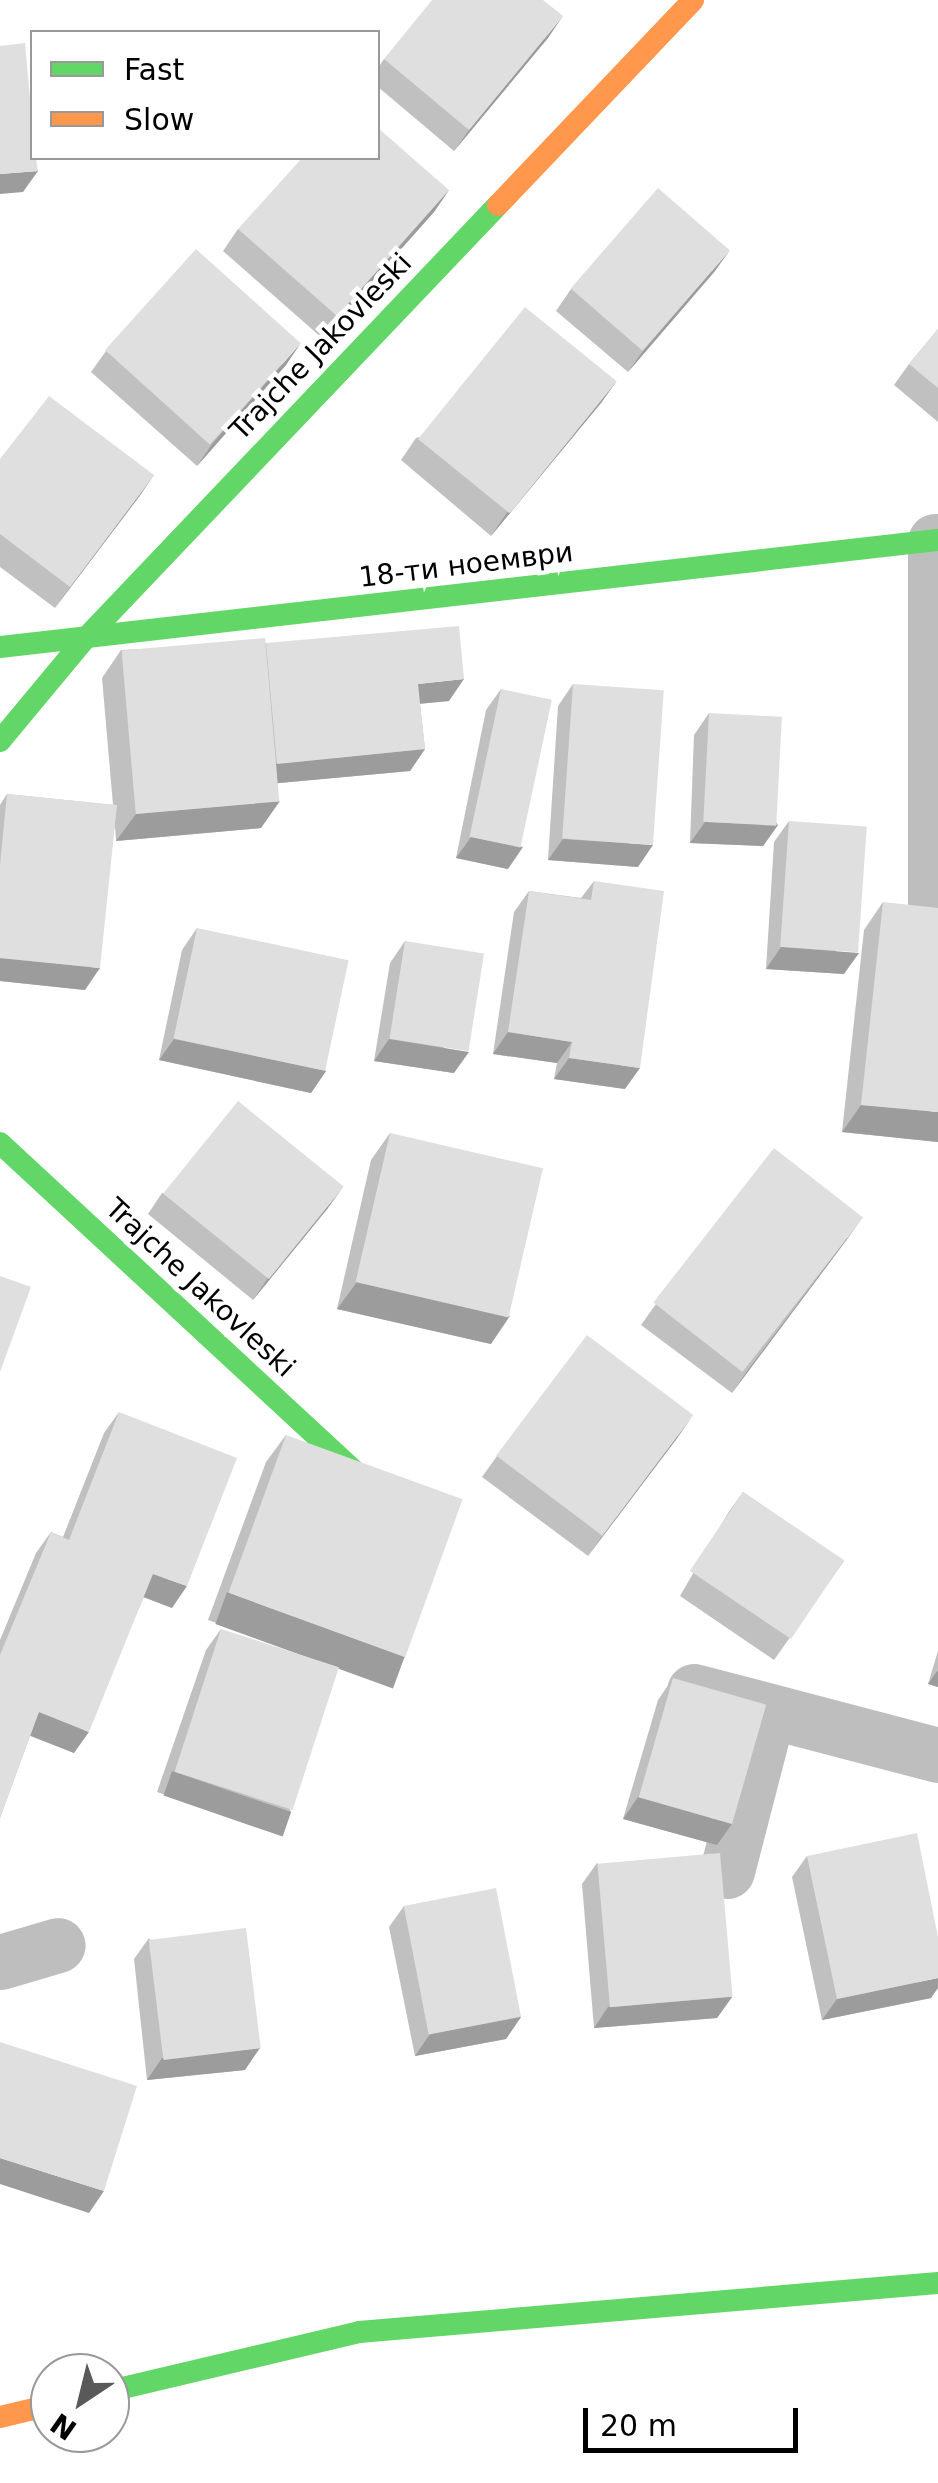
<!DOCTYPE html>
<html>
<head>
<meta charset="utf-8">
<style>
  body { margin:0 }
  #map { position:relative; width:938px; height:2483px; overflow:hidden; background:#fff; font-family:"DejaVu Sans",sans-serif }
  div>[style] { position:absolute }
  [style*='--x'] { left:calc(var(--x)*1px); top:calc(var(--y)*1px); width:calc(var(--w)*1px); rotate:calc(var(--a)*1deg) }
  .street>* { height:55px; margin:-27.5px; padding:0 27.5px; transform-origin:27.5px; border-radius:27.5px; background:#bebebe }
  .fast>* { height:22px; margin:-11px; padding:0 11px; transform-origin:11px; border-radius:11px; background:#63d668 }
  .slow>* { height:22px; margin:-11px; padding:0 11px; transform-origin:11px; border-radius:11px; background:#ff974d }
  .wall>* { inset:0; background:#c0c0c0 }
  .shaded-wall>* { inset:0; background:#9c9c9c; transform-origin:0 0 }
  .building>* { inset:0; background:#dfdfdf; transform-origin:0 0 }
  span { translate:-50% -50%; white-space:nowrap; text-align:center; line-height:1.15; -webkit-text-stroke:9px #fff; paint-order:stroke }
  .street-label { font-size:28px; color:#000 }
  .legend { position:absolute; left:30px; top:30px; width:350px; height:130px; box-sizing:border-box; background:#fff; border:2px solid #999; margin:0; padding:12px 18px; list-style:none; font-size:30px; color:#000 }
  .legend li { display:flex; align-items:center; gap:20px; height:50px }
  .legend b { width:50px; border:2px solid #999 }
  .north { position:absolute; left:30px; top:2353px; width:100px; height:100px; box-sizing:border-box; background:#fff; border:2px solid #999; border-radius:50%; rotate:215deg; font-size:28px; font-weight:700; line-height:40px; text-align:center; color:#000 }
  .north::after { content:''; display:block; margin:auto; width:35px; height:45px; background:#595959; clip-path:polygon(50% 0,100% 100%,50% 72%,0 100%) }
  .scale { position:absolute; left:583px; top:2408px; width:215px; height:45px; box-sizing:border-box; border:5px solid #000; border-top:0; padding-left:12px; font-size:30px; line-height:35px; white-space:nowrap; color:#000; -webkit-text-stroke:8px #fff; paint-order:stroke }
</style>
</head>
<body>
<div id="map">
  <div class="street">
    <i style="--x:935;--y:937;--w:396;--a:-90"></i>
    <i style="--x:694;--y:1691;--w:252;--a:14.7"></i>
    <i style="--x:727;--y:1871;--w:164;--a:-75.5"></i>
    <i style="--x:0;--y:1962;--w:60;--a:-16.3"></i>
  </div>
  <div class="fast">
    <i style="--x:0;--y:647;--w:944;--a:-6.51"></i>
    <i style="--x:0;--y:741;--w:131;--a:-50.3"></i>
    <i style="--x:84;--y:640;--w:601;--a:-46.42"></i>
    <i style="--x:0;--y:1143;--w:490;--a:42.8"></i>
    <i style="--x:110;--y:2391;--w:256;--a:-13.3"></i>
    <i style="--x:359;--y:2332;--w:581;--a:-4.84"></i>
  </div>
  <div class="slow">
    <i style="--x:498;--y:205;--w:283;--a:-46.4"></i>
    <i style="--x:0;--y:2417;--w:51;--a:-13.5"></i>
  </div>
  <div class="wall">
    <i style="clip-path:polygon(548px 38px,454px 151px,378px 87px,378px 68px,384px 59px)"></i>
    <i style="clip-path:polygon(449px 190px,434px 212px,322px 338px,223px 251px,238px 229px)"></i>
    <i style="clip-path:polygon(715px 271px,628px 372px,556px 311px,571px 289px)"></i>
    <i style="clip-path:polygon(938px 329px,938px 422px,894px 385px,909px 364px)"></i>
    <i style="clip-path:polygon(106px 351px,286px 365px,197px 466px,91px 372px)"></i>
    <i style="clip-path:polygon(616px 382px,601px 403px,491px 536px,401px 460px,416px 438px)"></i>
    <i style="clip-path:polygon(0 459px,154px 475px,55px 608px,0 567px)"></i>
    <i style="clip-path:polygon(266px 643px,449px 701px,420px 704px,425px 749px,410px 771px,278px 783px,261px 828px,116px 841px,115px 826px,85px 990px,0 981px,0 805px,7px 794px,113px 805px,102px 678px,121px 650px)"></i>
    <i style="clip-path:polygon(573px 684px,638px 867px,548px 860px,558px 706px)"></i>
    <i style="clip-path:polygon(501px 689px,508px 869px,456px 858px,486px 710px)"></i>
    <i style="clip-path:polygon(709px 713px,778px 825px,763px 846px,690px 843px,694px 735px)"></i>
    <i style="clip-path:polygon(789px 821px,844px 974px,766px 969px,774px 842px)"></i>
    <i style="clip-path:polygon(594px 881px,625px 1089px,554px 1079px,557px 1063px,493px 1054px,514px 912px,529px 891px,581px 898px)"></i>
    <i style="clip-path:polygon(883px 902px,938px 1142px,842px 1132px,864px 930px)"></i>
    <i style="clip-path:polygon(197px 928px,326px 1071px,311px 1093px,159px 1060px,182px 950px)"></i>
    <i style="clip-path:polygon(405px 941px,454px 1073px,374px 1061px,390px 963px)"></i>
    <i style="clip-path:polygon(390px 1133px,491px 1344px,337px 1309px,371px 1160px)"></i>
    <i style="clip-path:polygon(162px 1193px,328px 1208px,253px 1300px,148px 1214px)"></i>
    <i style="clip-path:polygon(848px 1238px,732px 1393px,641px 1325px,656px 1304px)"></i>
    <i style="clip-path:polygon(119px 1412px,172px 1608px,144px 1597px,74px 1753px,30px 1736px,0 1818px,0 1640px,36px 1553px,51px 1532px,63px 1537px,104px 1433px)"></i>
    <i style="clip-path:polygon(286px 1435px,405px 1657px,386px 1684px,208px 1620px,266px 1462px)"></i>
    <i style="clip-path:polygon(678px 1437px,588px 1556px,482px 1477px,497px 1456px)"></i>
    <i style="clip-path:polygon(743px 1492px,844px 1561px,774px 1660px,680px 1596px,728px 1513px)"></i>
    <i style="clip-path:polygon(221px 1629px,291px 1812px,276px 1833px,157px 1792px,206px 1650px)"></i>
    <i style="clip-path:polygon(938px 1651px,938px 1687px,928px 1684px)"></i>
    <i style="clip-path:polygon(673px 1678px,717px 1845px,623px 1819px,658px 1700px)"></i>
    <i style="clip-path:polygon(807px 1856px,931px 1998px,822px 2020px,792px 1877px)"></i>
    <i style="clip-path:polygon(597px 1863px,732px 1997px,717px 2018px,594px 2028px,582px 1884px)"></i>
    <i style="clip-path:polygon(404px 1906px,521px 2017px,506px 2039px,415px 2056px,389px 1927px)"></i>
    <i style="clip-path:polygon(149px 1938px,245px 2070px,147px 2080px,134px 1959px)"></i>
  </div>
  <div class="shaded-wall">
    <i style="clip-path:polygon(563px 16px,548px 38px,454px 151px,469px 130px)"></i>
    <i style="clip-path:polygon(38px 171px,23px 192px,0 194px,0 174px)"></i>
    <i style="clip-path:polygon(449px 190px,434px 212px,322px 338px,337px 316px)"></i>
    <i style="clip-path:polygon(730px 250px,715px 271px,628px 372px,643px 351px)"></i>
    <i style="clip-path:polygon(301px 343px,286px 365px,197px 466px,212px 444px)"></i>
    <i style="clip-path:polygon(616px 382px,601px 403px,491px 536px,506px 514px)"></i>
    <i style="clip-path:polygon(154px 475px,139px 497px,55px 608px,70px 587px)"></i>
    <i style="clip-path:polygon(464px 679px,449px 701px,404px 705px,418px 684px)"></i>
    <i style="clip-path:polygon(425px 749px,410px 771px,258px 785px,273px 764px)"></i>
    <i style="clip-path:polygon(280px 801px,261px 828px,116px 841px,136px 814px)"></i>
    <i style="clip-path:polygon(705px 822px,778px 825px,763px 846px,690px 843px)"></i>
    <i style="clip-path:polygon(471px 837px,523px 847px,508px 869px,456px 858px)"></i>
    <i style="clip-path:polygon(563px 839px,653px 845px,638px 867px,548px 860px)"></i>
    <i style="clip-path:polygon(781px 947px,859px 953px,844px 974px,766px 969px)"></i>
    <i style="clip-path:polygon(0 958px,100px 968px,85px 990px,0 981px)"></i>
    <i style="clip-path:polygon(508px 1032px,572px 1042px,557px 1063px,493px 1054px)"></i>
    <i style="clip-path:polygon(174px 1039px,326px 1071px,311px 1093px,159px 1060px)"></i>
    <i style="clip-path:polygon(389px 1039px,469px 1052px,454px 1073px,374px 1061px)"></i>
    <i style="clip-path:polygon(569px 1058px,640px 1068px,625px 1089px,554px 1079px)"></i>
    <i style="clip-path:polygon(861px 1105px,938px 1112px,938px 1142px,842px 1132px)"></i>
    <i style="clip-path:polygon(343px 1187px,328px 1208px,253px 1300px,268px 1278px)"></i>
    <i style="clip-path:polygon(863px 1217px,848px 1238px,732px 1393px,747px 1371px)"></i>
    <i style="clip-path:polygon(357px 1282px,510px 1316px,491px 1344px,337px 1309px)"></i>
    <i style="clip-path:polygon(693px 1415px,678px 1437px,588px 1556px,603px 1535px)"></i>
    <i style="clip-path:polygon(153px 1574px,187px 1586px,172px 1608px,138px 1595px)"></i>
    <i style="left:227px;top:1592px;width:189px;height:34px;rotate:20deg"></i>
    <i style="clip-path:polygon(938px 1670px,938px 1687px,928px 1684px)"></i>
    <i style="clip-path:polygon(39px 1712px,89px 1732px,74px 1753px,24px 1733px)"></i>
    <i style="left:172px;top:1771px;width:126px;height:26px;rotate:19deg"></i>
    <i style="clip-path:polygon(638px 1797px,732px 1824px,717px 1845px,623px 1819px)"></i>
    <i style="clip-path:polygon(938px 1978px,938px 1988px,931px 1998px,822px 2020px,837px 1999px)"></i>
    <i style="clip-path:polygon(732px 1997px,717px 2018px,594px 2028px,608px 2007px)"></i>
    <i style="clip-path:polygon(521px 2017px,506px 2039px,415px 2056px,430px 2034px)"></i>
    <i style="clip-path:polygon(260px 2048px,245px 2070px,147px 2080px,162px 2058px)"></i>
    <i style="clip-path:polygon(0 2158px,104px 2191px,89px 2213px,0 2184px)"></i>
  </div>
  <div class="building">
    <i style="clip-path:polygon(432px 0,543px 0,563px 16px,469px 130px,384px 59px)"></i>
    <i style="clip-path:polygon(25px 43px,32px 120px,32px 158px,36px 158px,38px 171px,0 174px,0 46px)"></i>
    <i style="clip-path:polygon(378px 128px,449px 190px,337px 316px,238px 229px,302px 158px,378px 158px)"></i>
    <i style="left:658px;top:188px;width:95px;height:133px;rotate:41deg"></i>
    <i style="left:196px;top:249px;width:141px;height:136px;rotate:42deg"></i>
    <i style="left:525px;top:307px;width:118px;height:170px;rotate:39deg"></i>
    <i style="clip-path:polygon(938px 329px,938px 388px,909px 364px)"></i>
    <i style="clip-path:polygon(49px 396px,154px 475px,70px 587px,0 534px,0 459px)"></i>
    <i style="clip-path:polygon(459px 626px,464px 679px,418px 684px,425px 749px,277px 764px,266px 643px)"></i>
    <i style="left:265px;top:638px;width:164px;height:144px;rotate:85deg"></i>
    <i style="left:573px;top:684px;width:91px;height:155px;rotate:4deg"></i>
    <i style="left:501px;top:689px;width:52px;height:151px;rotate:12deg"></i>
    <i style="left:709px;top:713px;width:73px;height:109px;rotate:3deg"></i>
    <i style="clip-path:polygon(7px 794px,117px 805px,100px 968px,0 958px,0 865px)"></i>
    <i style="left:789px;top:821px;width:78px;height:126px;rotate:4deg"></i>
    <i style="clip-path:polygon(594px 881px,664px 891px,640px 1068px,569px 1058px,572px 1042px,508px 1032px,529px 891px,591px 900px)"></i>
    <i style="clip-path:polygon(883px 902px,938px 908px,938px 1112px,861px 1105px)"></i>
    <i style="left:197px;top:928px;width:155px;height:113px;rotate:12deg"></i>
    <i style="left:405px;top:941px;width:80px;height:99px;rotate:9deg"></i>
    <i style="left:238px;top:1101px;width:136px;height:119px;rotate:39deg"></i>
    <i style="left:390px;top:1133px;width:157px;height:153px;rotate:13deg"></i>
    <i style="left:774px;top:1148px;width:113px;height:196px;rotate:38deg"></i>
    <i style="clip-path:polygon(0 1276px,31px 1287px,0 1372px)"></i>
    <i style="left:587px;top:1335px;width:133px;height:151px;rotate:37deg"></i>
    <i style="clip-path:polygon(119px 1412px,237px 1458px,187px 1586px,153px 1574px,89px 1732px,39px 1712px,0 1818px,0 1655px,51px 1532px,69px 1540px)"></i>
    <i style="left:286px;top:1435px;width:188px;height:168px;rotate:20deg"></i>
    <i style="left:743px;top:1492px;width:122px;height:95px;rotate:34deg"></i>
    <i style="left:221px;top:1629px;width:124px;height:150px;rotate:18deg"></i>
    <i style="left:673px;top:1678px;width:97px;height:124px;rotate:16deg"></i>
    <i style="clip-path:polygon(917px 1833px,938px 1937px,938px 1978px,837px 1999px,807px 1856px)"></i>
    <i style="left:720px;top:1853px;width:144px;height:123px;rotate:85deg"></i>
    <i style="left:496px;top:1888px;width:131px;height:94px;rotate:79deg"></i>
    <i style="left:246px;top:1928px;width:121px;height:98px;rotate:83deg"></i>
    <i style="clip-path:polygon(0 2042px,137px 2086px,104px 2191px,0 2158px)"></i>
  </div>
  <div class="street-label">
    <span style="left:321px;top:347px;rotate:-46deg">Trajche Jakovleski</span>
    <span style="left:466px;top:565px;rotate:-7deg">18-ти ноември</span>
    <span style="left:200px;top:1288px;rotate:43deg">Trajche Jakovleski</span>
  </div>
  <ul class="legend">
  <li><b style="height:12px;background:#63d668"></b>Fast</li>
  <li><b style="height:12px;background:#ff974d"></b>Slow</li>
  </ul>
  <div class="north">N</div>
  <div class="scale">20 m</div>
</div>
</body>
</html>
